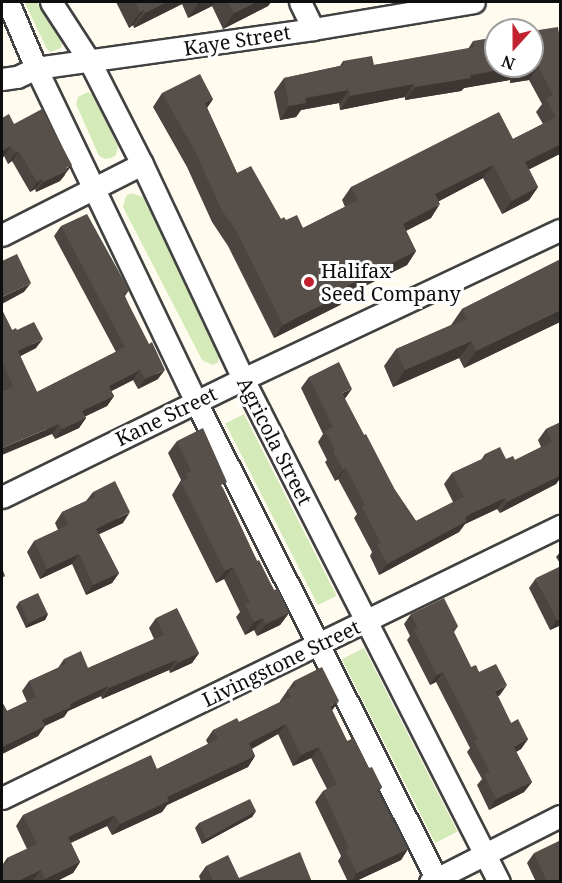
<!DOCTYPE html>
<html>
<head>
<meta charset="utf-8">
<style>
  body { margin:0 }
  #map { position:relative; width:562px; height:883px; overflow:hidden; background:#fffbef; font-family:"Noto Serif",serif }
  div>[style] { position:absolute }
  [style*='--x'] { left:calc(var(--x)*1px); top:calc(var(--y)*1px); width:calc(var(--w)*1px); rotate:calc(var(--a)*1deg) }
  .green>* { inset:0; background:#d4eab8; transform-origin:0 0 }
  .roads { filter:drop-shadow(2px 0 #414141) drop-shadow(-2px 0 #414141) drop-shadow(0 2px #414141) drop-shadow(0 -2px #414141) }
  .minor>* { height:21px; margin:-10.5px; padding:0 10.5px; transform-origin:10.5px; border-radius:10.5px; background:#fff }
  .wall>* { inset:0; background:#4b4440 }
  .shaded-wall>* { inset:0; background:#3d3734 }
  .building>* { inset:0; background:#574f4a; transform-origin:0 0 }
  .dots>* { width:16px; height:16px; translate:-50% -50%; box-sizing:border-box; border:3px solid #fff; border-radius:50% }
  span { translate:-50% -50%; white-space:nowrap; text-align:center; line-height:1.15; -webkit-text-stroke:6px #fff; paint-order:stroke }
  .street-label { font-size:20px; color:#0e0e0e }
  .poi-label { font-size:20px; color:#0e0e0e }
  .left { translate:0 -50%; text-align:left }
  .frame { position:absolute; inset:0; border:3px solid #0e0e0e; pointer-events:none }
  .north { position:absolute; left:484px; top:18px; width:60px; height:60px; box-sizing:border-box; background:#fff; border:2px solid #9f9f9f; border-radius:50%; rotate:201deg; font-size:16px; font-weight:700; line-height:24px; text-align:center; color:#0e0e0e }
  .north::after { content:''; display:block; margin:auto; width:21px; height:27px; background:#c2222f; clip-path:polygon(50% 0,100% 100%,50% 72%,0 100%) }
</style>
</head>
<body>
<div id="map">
  <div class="green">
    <i style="clip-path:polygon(27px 2px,37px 2px,63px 41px,61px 48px,51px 52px,47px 49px,25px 3px)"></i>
    <i style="clip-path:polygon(88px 92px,96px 97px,118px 147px,116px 155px,111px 158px,105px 159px,99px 156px,76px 104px,78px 97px)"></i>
    <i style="clip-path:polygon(131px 193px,143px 197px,220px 351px,218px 362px,213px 365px,202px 360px,123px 207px,126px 196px)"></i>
    <i style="left:244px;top:414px;width:204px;height:21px;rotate:63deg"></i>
    <i style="left:364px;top:648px;width:206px;height:25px;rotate:63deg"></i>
  </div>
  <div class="roads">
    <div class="minor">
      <i style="--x:8;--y:2;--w:72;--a:67"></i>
      <i style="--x:36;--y:68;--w:370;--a:64.4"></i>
      <i style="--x:196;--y:402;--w:538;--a:63.24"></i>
      <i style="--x:51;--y:2;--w:72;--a:57"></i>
      <i style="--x:90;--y:62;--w:114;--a:63"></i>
      <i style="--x:142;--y:164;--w:238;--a:64.8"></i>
      <i style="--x:243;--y:379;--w:564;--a:63.03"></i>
      <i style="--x:300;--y:2;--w:30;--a:64"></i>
      <i style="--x:2;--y:79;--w:15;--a:-8"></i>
      <i style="--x:17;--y:77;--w:21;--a:-25"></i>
      <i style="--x:36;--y:68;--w:280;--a:-8"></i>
      <i style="--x:313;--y:29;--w:163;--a:-9.5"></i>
      <i style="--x:2;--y:235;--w:157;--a:-26.9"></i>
      <i style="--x:2;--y:497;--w:268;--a:-26.1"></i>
      <i style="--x:243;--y:379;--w:350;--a:-25.2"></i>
      <i style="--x:2;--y:798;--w:621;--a:-25.99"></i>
      <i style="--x:430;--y:882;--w:146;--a:-26.9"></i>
    </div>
  </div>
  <div class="wall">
    <i style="clip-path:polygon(116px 2px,271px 2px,268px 6px,223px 29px,212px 6px,188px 18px,182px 4px,134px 28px,133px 25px,129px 28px)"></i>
    <i style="clip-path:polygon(473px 41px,561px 46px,561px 155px,560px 154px,557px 155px,529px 169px,538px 187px,529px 200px,502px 214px,483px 178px,439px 201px,431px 218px,406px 231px,416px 251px,407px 265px,347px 295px,340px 305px,274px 338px,228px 246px,212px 222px,187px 167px,153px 107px,162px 93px,213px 99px,207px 108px,237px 173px,281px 219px,303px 228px,345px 207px,342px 200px,351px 187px,513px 139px,543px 124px,536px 112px,542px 104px,529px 80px,510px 83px,510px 80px,464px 88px,461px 91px,405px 100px,405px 97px,340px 110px,339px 103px,301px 110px,296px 117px,280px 120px,274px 92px,284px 78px,340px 66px,343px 61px,374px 65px,468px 49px)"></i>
    <i style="clip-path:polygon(2px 118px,14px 124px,65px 175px,60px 181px,36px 192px,35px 189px,30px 192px,12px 161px,8px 164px,4px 156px,2px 158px)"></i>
    <i style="clip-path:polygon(61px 226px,129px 290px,125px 296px,158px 379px,138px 389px,133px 380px,111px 391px,114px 396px,107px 406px,85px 416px,86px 418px,79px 428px,55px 439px,52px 434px,3px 391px,2px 387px,2px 310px,12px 330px,17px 330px,36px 348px,20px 356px,37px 392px,116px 352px,54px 236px)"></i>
    <i style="clip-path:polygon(561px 259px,560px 322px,464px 368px,459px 358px,393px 387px,384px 366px,396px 349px,451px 325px,462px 309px)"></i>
    <i style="clip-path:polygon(309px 377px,345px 399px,364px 435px,395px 490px,416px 521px,453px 502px,444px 484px,452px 473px,481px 460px,485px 454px,506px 459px,515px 460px,541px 447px,538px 440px,546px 429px,561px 422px,561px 477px,556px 484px,500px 513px,497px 509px,465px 524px,459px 532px,379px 575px,370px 556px,372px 552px,354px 518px,357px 514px,338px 479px,335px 481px,325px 462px,327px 460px,318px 442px,323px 434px,301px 388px)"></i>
    <i style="clip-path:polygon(177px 441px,223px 488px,257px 561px,274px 590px,289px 613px,280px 625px,257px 636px,254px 630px,245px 635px,236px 617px,240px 612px,224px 579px,216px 583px,172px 495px,181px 480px,168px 453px)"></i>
    <i style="clip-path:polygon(93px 492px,123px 523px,99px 534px,119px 573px,112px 583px,86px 595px,72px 564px,40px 579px,27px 552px,34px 541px,58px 530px,55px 523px,62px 512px,86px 501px)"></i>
    <i style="clip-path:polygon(561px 551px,561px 565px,556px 557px)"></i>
    <i style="clip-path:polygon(536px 578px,561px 625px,550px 630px,529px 588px)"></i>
    <i style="clip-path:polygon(19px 602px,48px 614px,45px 620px,26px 628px,16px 607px)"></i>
    <i style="clip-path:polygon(411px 614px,458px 626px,454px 632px,471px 667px,479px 672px,500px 695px,498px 696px,511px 723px,528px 739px,521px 749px,516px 752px,532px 782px,524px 792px,489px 810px,477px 785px,482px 779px,467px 752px,470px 748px,436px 682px,430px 685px,407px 640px,410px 636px,404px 624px)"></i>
    <i style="clip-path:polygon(156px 618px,199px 653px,192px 663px,170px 673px,169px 670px,102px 699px,101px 696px,68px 711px,64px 717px,45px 726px,38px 736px,2px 754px,2px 702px,7px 711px,27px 702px,22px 691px,29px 681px,58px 668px,64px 659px,88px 668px,154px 639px,149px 628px)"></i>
    <i style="clip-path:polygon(294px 681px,332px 710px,347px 741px,369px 768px,382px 787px,378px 793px,408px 849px,401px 860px,354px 882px,348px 882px,338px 861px,341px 856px,315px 802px,323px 791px,327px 789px,311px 758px,293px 766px,278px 734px,252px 749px,255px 756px,248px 767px,167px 805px,162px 812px,112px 835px,107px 826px,71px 843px,80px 862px,73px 873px,55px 882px,34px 882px,33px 880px,31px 882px,2px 882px,3px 864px,7px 858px,27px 849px,16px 826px,23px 815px,157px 769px,208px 744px,206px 740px,213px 730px,239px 722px,280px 702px,280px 701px)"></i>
    <i style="clip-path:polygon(256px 811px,252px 817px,202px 844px,195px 828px,199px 823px)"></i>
    <i style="clip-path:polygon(534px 853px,561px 882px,536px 882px,527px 863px)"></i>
    <i style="clip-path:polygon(206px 866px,239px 878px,312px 882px,201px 882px,199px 876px)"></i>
  </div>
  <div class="shaded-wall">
    <i style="clip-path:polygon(167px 2px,184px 2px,182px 4px,134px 28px,145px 13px)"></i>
    <i style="clip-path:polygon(199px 2px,215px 2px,212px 6px,188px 18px)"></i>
    <i style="clip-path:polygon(257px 2px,271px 2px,268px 6px,223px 29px,234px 13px)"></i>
    <i style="clip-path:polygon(144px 10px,133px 25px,129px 28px,140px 12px)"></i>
    <i style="clip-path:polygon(519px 66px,510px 80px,464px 88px,461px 91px,405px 100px,415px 87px)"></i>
    <i style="clip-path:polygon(538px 66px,529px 80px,510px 83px,520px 69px)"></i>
    <i style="clip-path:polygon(414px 84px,405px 97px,340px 110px,350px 96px)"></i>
    <i style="clip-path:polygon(349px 90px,339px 103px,301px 110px,296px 117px,280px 120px,289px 106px,305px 98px)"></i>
    <i style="clip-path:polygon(213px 99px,204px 112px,205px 103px)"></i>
    <i style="clip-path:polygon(561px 144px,560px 154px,516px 176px,525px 162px)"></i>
    <i style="clip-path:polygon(11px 146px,4px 156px,2px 158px,2px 151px)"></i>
    <i style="clip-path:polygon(19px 151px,12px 161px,8px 164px,15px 153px)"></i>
    <i style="clip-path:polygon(72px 165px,60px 181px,36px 192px,43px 182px)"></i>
    <i style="clip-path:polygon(493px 165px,483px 178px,426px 208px,435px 194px)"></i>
    <i style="clip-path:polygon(42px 179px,35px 189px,30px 192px,37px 182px)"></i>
    <i style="clip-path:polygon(538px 187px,529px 200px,502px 214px,512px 201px)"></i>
    <i style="clip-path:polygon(440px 204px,431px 218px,393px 237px,403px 224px)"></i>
    <i style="clip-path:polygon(416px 251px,407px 265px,347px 295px,340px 305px,274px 338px,283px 325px,347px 286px)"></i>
    <i style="clip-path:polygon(31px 283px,24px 292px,2px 304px,2px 297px)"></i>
    <i style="clip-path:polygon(561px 310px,560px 322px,464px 368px,476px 351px)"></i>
    <i style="clip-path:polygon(43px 339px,36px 348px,11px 361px,18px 351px)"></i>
    <i style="clip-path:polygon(472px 341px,459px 358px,393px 387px,405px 370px)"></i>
    <i style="clip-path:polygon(140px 370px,133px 380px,102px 396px,109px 386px)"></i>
    <i style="clip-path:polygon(165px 370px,158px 379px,138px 389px,145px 379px)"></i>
    <i style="clip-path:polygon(352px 389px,344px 400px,342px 393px)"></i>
    <i style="clip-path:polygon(114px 396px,107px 406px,76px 421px,82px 411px)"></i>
    <i style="clip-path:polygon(86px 418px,79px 428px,55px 439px,62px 429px)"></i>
    <i style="clip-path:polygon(59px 424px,52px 434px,2px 455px,2px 448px)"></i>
    <i style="clip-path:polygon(346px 468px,338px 479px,335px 481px,343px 470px)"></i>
    <i style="clip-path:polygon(561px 475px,561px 477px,556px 484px,500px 513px,507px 502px)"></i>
    <i style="clip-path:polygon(505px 498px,497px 509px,465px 524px,459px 532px,379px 575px,387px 564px,470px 514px)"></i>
    <i style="clip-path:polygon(130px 512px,123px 523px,89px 539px,96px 529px)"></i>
    <i style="clip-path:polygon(79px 554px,72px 564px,40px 579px,47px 569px)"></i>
    <i style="clip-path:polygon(233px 567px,224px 579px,216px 583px,225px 571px)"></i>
    <i style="clip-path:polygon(119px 573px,112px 583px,86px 595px,93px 585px)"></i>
    <i style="clip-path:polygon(289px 613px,280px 625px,257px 636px,266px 624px)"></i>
    <i style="clip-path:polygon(48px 614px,45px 620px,26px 628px,29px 623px)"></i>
    <i style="clip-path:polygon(263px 618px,254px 630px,245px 635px,254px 622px)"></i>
    <i style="clip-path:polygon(561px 618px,561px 625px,550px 630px,557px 620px)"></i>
    <i style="clip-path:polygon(199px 653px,192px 663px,170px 673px,178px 663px)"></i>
    <i style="clip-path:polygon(176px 660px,169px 670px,102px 699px,109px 688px)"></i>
    <i style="clip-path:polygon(443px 672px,436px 682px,430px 685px,437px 675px)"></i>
    <i style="clip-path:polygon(507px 685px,500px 695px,488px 701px,495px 691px)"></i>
    <i style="clip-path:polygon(108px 686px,101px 696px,68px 711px,64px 717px,35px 730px,42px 720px,70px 704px)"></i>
    <i style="clip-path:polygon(339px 701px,331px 712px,330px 706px)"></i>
    <i style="clip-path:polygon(286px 724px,278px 734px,241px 754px,249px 743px)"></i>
    <i style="clip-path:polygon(45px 726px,38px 736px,2px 754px,2px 747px)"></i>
    <i style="clip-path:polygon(528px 739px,521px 749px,507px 757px,514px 747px)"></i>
    <i style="clip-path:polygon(319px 747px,311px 758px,293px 766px,301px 755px)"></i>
    <i style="clip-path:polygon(255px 756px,248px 767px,167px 805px,162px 812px,112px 835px,120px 824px,167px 797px)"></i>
    <i style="clip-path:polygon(532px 782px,524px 792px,489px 810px,496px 799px)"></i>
    <i style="clip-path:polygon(256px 811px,252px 817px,202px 844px,206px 839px)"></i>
    <i style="clip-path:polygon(115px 815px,107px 826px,60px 847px,68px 837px)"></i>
    <i style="clip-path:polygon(408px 849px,401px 860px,354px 882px,351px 882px,357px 873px)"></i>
    <i style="clip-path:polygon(80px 862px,73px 873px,55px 882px,44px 882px,45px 879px)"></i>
    <i style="clip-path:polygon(41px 870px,33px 880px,31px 882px,16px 882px)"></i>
  </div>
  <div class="building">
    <i style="clip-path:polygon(135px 2px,167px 2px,145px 13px,144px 10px,140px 12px)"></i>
    <i style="clip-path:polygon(228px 2px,257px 2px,234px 13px)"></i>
    <i style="clip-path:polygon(558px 27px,561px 46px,561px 144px,525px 162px,538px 187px,512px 201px,493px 165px,435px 194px,440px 204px,403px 224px,416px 251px,347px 286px,349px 291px,283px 325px,237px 232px,221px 209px,196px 153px,162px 93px,200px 74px,213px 99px,205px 103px,237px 173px,251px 166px,281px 219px,284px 217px,286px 220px,297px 215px,303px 228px,358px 200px,351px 187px,499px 112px,513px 139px,556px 117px,546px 99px,553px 95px,538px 66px,520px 69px,519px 66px,470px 75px,471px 78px,415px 87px,414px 84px,350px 96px,349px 90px,305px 98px,306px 103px,289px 106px,284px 78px,344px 65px,343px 61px,372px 56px,374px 65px,474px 47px,473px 41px,496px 37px,496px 66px,532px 66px,532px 31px)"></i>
    <i style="clip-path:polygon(42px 109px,72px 165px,66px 168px,67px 171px,43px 182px,42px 179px,37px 182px,19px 151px,15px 153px,11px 146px,2px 151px,2px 118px,9px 114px,14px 124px)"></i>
    <i style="clip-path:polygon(87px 214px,129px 290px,123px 293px,149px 344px,152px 342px,165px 370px,145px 379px,140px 370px,109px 386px,114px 396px,82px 411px,86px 418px,62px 429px,59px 424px,2px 448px,2px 392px,13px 386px,2px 362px,2px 310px,12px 330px,16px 328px,17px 330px,34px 322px,43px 339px,18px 351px,37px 392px,125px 347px,61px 226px)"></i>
    <i style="clip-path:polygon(17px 254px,31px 283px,2px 297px,2px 261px)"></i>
    <i style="clip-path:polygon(561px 259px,561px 310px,476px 351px,472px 341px,405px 370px,396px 349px,467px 319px,462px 309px)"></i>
    <i style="clip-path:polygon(339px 362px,352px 389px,342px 393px,364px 435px,366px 434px,395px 490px,416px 521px,464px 497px,452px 473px,486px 457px,485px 454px,500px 447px,506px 459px,513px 456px,515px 460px,552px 442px,546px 429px,561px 422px,561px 464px,559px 465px,561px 468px,561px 475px,507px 502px,505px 498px,470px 514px,465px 518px,467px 521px,387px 564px,377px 545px,381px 543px,362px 507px,365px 505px,346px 468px,343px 470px,333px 451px,335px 450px,325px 431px,333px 427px,309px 377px)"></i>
    <i style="clip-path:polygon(203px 428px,227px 482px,221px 485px,257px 561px,259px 560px,274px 590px,278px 589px,289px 613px,266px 624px,263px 618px,254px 622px,245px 604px,250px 602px,233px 567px,225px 571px,181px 482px,188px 479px,185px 474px,191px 471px,177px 441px)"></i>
    <i style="clip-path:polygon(115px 481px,130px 512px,96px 529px,119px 573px,93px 585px,79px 554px,47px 569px,34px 541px,68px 525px,62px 512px,95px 497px,93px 492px)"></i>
    <i style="clip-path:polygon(561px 566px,561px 618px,557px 620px,536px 578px)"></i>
    <i style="clip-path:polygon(2px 568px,5px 576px,2px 578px)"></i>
    <i style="left:38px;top:593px;width:23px;height:21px;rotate:65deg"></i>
    <i style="clip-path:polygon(444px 598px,458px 626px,452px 629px,471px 667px,476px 665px,479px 672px,496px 664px,507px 685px,495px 691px,511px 723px,518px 719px,528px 739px,514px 747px,532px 782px,496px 799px,484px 775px,490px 772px,474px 741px,478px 740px,443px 672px,437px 675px,414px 630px,418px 628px,411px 614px)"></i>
    <i style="clip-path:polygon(177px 608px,199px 653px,178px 663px,176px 660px,109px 688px,108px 686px,70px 704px,71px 707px,42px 720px,45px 726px,2px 747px,2px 702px,7px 711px,36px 697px,29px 681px,66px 664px,64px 659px,81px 651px,88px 668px,164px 635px,156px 618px)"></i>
    <i style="clip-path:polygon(322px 667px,339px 701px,330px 706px,347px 741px,354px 738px,369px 768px,372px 767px,382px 787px,377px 790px,408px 849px,357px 873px,345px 850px,349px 848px,323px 791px,337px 784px,319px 747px,301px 755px,286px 724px,249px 743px,255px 756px,167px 797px,169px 801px,120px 824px,115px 815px,68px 837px,80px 862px,45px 879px,41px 870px,16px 882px,2px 882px,2px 865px,9px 861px,7px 858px,37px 844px,23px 815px,151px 755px,157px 769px,218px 739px,213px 730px,237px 718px,239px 722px,291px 697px,287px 690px,296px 686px,294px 681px)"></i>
    <i style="clip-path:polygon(250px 799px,256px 811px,206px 839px,199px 823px)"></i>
    <i style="clip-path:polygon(561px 840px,561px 882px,547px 882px,534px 853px)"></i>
    <i style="clip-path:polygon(300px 852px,312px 882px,214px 882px,206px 866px,228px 855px,239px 878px)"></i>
  </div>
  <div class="dots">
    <i style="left:309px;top:282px;background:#c2222f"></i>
  </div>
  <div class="street-label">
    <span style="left:237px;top:40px;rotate:-9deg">Kaye Street</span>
    <span style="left:166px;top:416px;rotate:-26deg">Kane Street</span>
    <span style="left:275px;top:441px;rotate:63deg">Agricola Street</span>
    <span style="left:281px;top:663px;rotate:-26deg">Livingstone Street</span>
  </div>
  <div class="poi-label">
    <span class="left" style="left:321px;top:282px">Halifax<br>Seed Company</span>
  </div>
  <div class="frame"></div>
  <div class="north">N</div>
</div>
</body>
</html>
